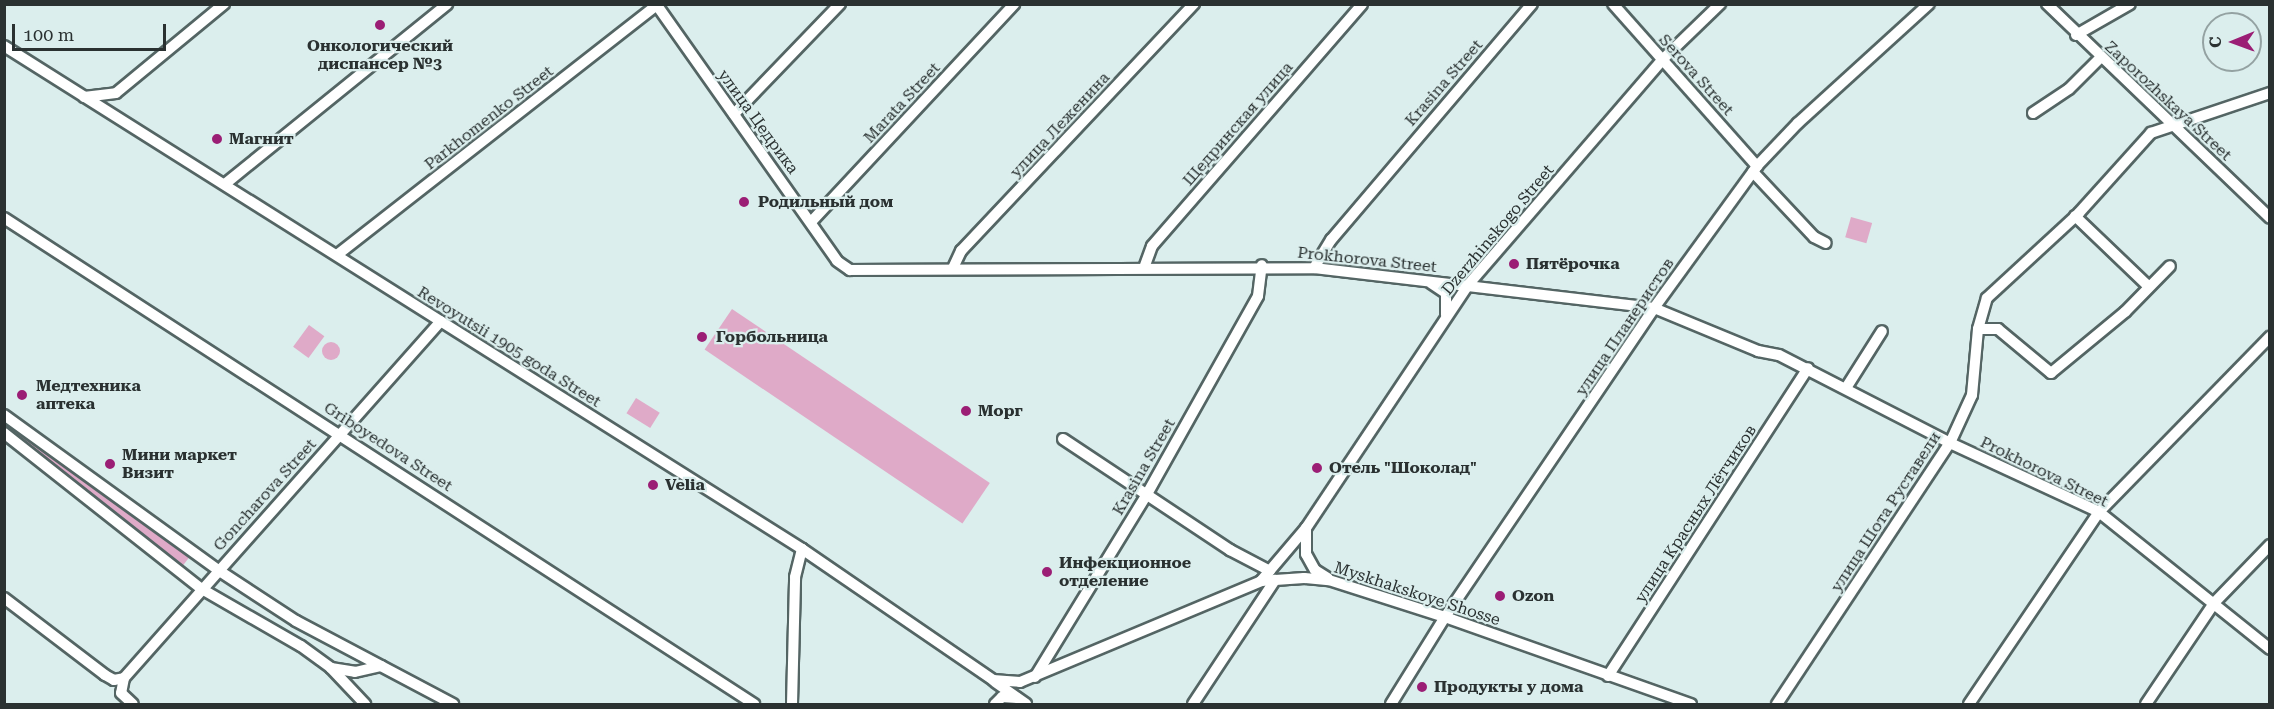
<!DOCTYPE html>
<html>
<head>
<meta charset="utf-8">
<style>
  body { margin:0 }
  #map { position:relative; width:2274px; height:709px; overflow:hidden; background:#dbeeed; font-family:"Roboto Serif",serif }
  div>[style] { position:absolute }
  [style*='--x'] { left:calc(var(--x)*1px); top:calc(var(--y)*1px); width:calc(var(--w)*1px); rotate:calc(var(--a)*1deg) }
  .green>* { inset:0; background:#dfaac8; transform-origin:0 0 }
  .round { border-radius:50% }
  .roads { filter:drop-shadow(2px 0 #546564) drop-shadow(-2px 0 #546564) drop-shadow(0 2px #546564) drop-shadow(0 -2px #546564) }
  .minor>* { height:10px; margin:-5px; padding:0 5px; transform-origin:5px; border-radius:5px; background:#fff }
  .dots>* { width:16px; height:16px; translate:-50% -50%; box-sizing:border-box; border:3px solid #dbeeed; border-radius:50% }
  span { translate:-50% -50%; white-space:nowrap; text-align:center; line-height:1.15; -webkit-text-stroke:4.5px #dbeeed; paint-order:stroke }
  .poi-label { font-size:16px; color:#2a3131; font-weight:700 }
  .left { translate:0 -50%; text-align:left }
  .street-label { font-size:16px; color:#2a3131 }
  .frame { position:absolute; inset:0; border:6px solid #2a3131; pointer-events:none }
  .north { position:absolute; left:2202px; top:12px; width:60px; height:60px; box-sizing:border-box; background:#dbeeed; border:2px solid #94a2a2; border-radius:50%; rotate:269deg; font-size:16px; font-weight:700; line-height:24px; text-align:center; color:#2a3131 }
  .north::after { content:''; display:block; margin:auto; width:21px; height:27px; background:#9b1e75; clip-path:polygon(50% 0,100% 100%,50% 72%,0 100%) }
  .scale { position:absolute; left:12px; top:24px; width:154px; height:27px; box-sizing:border-box; border:3px solid #2a3131; border-top:0; padding-left:8px; font-size:18px; line-height:21px; white-space:nowrap; color:#2a3131; -webkit-text-stroke:4px #dbeeed; paint-order:stroke }
</style>
</head>
<body>
<div id="map">
  <div class="green">
    <i style="left:1851px;top:217px;width:22px;height:21px;rotate:16deg"></i>
    <i style="left:732px;top:309px;width:311px;height:49px;rotate:34deg"></i>
    <i style="left:309px;top:325px;width:19px;height:27px;rotate:36deg"></i>
    <i class="round" style="left:322px;top:342px;width:18px;height:18px"></i>
    <i style="left:636px;top:398px;width:28px;height:18px;rotate:32deg"></i>
    <i style="clip-path:polygon(4px 419px,191px 555px,181px 568px,5px 429px)"></i>
  </div>
  <div class="roads">
    <div class="minor">
      <i style="--x:656;--y:4;--w:314;--a:54.8"></i>
      <i style="--x:837;--y:261;--w:16;--a:35"></i>
      <i style="--x:850;--y:270;--w:464;--a:-0.2"></i>
      <i style="--x:1314;--y:268;--w:342;--a:6.7"></i>
      <i style="--x:1654;--y:308;--w:113;--a:22.5"></i>
      <i style="--x:1758;--y:351;--w:21;--a:11"></i>
      <i style="--x:1779;--y:355;--w:192;--a:27.2"></i>
      <i style="--x:1950;--y:443;--w:164;--a:24.8"></i>
      <i style="--x:2099;--y:512;--w:219;--a:38.7"></i>
      <i style="--x:1613;--y:4;--w:217;--a:48.4"></i>
      <i style="--x:2047;--y:4;--w:309;--a:43.8"></i>
      <i style="--x:2076;--y:35;--w:62;--a:-29.9"></i>
      <i style="--x:4;--y:46;--w:943;--a:32.22"></i>
      <i style="--x:802;--y:549;--w:232;--a:34.4"></i>
      <i style="--x:993;--y:680;--w:27;--a:4"></i>
      <i style="--x:1020;--y:682;--w:261;--a:-22.7"></i>
      <i style="--x:1261;--y:581;--w:43;--a:-4"></i>
      <i style="--x:1304;--y:578;--w:25;--a:5"></i>
      <i style="--x:1329;--y:580;--w:122;--a:17.7"></i>
      <i style="--x:1445;--y:617;--w:261;--a:19.5"></i>
      <i style="--x:84;--y:97;--w:32;--a:-7"></i>
      <i style="--x:116;--y:93;--w:140;--a:-39.5"></i>
      <i style="--x:2033;--y:113;--w:43;--a:-33.7"></i>
      <i style="--x:2069;--y:89;--w:45;--a:-45"></i>
      <i style="--x:734;--y:114;--w:153;--a:-46.1"></i>
      <i style="--x:1753;--y:172;--w:89;--a:46.8"></i>
      <i style="--x:1814;--y:237;--w:13;--a:27"></i>
      <i style="--x:225;--y:184;--w:286;--a:-39"></i>
      <i style="--x:2075;--y:216;--w:100;--a:43.8"></i>
      <i style="--x:4;--y:218;--w:894;--a:32.94"></i>
      <i style="--x:811;--y:222;--w:298;--a:-47"></i>
      <i style="--x:337;--y:255;--w:407;--a:-38"></i>
      <i style="--x:953;--y:268;--w:19;--a:-65"></i>
      <i style="--x:961;--y:251;--w:340;--a:-46.7"></i>
      <i style="--x:1144;--y:268;--w:23;--a:-70"></i>
      <i style="--x:1152;--y:246;--w:320;--a:-49"></i>
      <i style="--x:1314;--y:268;--w:33;--a:-59"></i>
      <i style="--x:1331;--y:240;--w:310;--a:-49.6"></i>
      <i style="--x:1431;--y:283;--w:18;--a:34"></i>
      <i style="--x:1446;--y:293;--w:22;--a:90"></i>
      <i style="--x:1978;--y:329;--w:20;--a:0"></i>
      <i style="--x:1998;--y:329;--w:69;--a:39.7"></i>
      <i style="--x:2051;--y:373;--w:96;--a:-39.5"></i>
      <i style="--x:2125;--y:312;--w:64;--a:-45.6"></i>
      <i style="--x:1846;--y:388;--w:67;--a:-57.7"></i>
      <i style="--x:4;--y:415;--w:264;--a:35.9"></i>
      <i style="--x:218;--y:570;--w:93;--a:33.2"></i>
      <i style="--x:296;--y:621;--w:178;--a:27.9"></i>
      <i style="--x:4;--y:433;--w:250;--a:38.3"></i>
      <i style="--x:200;--y:588;--w:116;--a:29.9"></i>
      <i style="--x:301;--y:646;--w:37;--a:36"></i>
      <i style="--x:331;--y:668;--w:50;--a:46.6"></i>
      <i style="--x:1063;--y:439;--w:201;--a:33.6"></i>
      <i style="--x:1230;--y:550;--w:45;--a:27.7"></i>
      <i style="--x:1306;--y:528;--w:26;--a:90"></i>
      <i style="--x:1306;--y:554;--w:18;--a:61"></i>
      <i style="--x:1315;--y:570;--w:15;--a:32"></i>
      <i style="--x:1261;--y:581;--w:70;--a:-49.7"></i>
      <i style="--x:1306;--y:528;--w:292;--a:-56.3"></i>
      <i style="--x:1468;--y:285;--w:297;--a:-49.2"></i>
      <i style="--x:1662;--y:60;--w:81;--a:-44"></i>
      <i style="--x:4;--y:598;--w:127;--a:37.3"></i>
      <i style="--x:105;--y:675;--w:10;--a:29"></i>
      <i style="--x:114;--y:680;--w:10;--a:-11"></i>
      <i style="--x:124;--y:678;--w:477;--a:-48.4"></i>
      <i style="--x:331;--y:668;--w:24;--a:9"></i>
      <i style="--x:355;--y:672;--w:27;--a:-13"></i>
      <i style="--x:1608;--y:676;--w:367;--a:-57"></i>
      <i style="--x:1035;--y:677;--w:215;--a:-58.5"></i>
      <i style="--x:1147;--y:494;--w:227;--a:-60.7"></i>
      <i style="--x:1258;--y:296;--w:31;--a:-83"></i>
      <i style="--x:124;--y:678;--w:15;--a:101"></i>
      <i style="--x:121;--y:693;--w:16;--a:43"></i>
      <i style="--x:995;--y:682;--w:38;--a:35"></i>
      <i style="--x:792;--y:704;--w:127;--a:-88.6"></i>
      <i style="--x:795;--y:577;--w:29;--a:-76"></i>
      <i style="--x:995;--y:704;--w:10;--a:-45"></i>
      <i style="--x:1002;--y:697;--w:15;--a:4"></i>
      <i style="--x:1193;--y:704;--w:149;--a:-56.5"></i>
      <i style="--x:1391;--y:704;--w:102;--a:-58.2"></i>
      <i style="--x:1445;--y:617;--w:373;--a:-55.9"></i>
      <i style="--x:1654;--y:308;--w:175;--a:-54"></i>
      <i style="--x:1757;--y:166;--w:59;--a:-46.4"></i>
      <i style="--x:1798;--y:123;--w:177;--a:-42.3"></i>
      <i style="--x:1777;--y:704;--w:313;--a:-56.5"></i>
      <i style="--x:1950;--y:443;--w:53;--a:-65.4"></i>
      <i style="--x:1972;--y:395;--w:66;--a:-84.8"></i>
      <i style="--x:1978;--y:329;--w:32;--a:-74"></i>
      <i style="--x:1987;--y:298;--w:125;--a:-42.7"></i>
      <i style="--x:2079;--y:213;--w:108;--a:-48"></i>
      <i style="--x:2151;--y:133;--w:126;--a:-18.6"></i>
      <i style="--x:1969;--y:704;--w:232;--a:-55.9"></i>
      <i style="--x:2099;--y:512;--w:245;--a:-45.7"></i>
      <i style="--x:2146;--y:704;--w:122;--a:-56"></i>
      <i style="--x:2214;--y:603;--w:81;--a:-46"></i>
    </div>
  </div>
  <div class="dots">
    <i style="left:380px;top:25px;background:#9b1e75"></i>
    <i style="left:217px;top:139px;background:#9b1e75"></i>
    <i style="left:744px;top:202px;background:#9b1e75"></i>
    <i style="left:1514px;top:264px;background:#9b1e75"></i>
    <i style="left:702px;top:337px;background:#9b1e75"></i>
    <i style="left:22px;top:395px;background:#9b1e75"></i>
    <i style="left:966px;top:411px;background:#9b1e75"></i>
    <i style="left:110px;top:464px;background:#9b1e75"></i>
    <i style="left:1317px;top:468px;background:#9b1e75"></i>
    <i style="left:653px;top:485px;background:#9b1e75"></i>
    <i style="left:1047px;top:572px;background:#9b1e75"></i>
    <i style="left:1500px;top:596px;background:#9b1e75"></i>
    <i style="left:1422px;top:687px;background:#9b1e75"></i>
  </div>
  <div class="poi-label">
    <span style="left:380px;top:55px">Онкологический<br>диспансер №3</span>
    <span class="left" style="left:229px;top:139px">Магнит</span>
    <span class="left" style="left:758px;top:202px">Родильный дом</span>
    <span class="left" style="left:1526px;top:264px">Пятёрочка</span>
    <span class="left" style="left:716px;top:337px">Горбольница</span>
    <span class="left" style="left:36px;top:395px">Медтехника<br>аптека</span>
    <span class="left" style="left:978px;top:411px">Морг</span>
    <span class="left" style="left:122px;top:464px">Мини маркет<br>Визит</span>
    <span class="left" style="left:1329px;top:468px">Отель "Шоколад"</span>
    <span class="left" style="left:665px;top:485px">Velia</span>
    <span class="left" style="left:1059px;top:572px">Инфекционное<br>отделение</span>
    <span class="left" style="left:1512px;top:596px">Ozon</span>
    <span class="left" style="left:1434px;top:687px">Продукты у дома</span>
  </div>
  <div class="street-label">
    <span style="left:1696px;top:75px;rotate:48deg">Serova Street</span>
    <span style="left:1444px;top:83px;rotate:-49deg">Krasina Street</span>
    <span style="left:2168px;top:101px;rotate:43deg">Zaporozhskaya Street</span>
    <span style="left:902px;top:103px;rotate:-47deg">Marata Street</span>
    <span style="left:489px;top:118px;rotate:-38deg">Parkhomenko Street</span>
    <span style="left:758px;top:122px;rotate:54deg">улица Цедрика</span>
    <span style="left:1238px;top:124px;rotate:-49deg">Щедринская улица</span>
    <span style="left:1060px;top:125px;rotate:-47deg">улица Леженина</span>
    <span style="left:1498px;top:230px;rotate:-50deg">Dzerzhinskogo Street</span>
    <span style="left:1367px;top:260px;rotate:6deg">Prokhorova Street</span>
    <span style="left:1625px;top:327px;rotate:-56deg">улица Планеристов</span>
    <span style="left:509px;top:347px;rotate:32deg">Revoyutsii 1905 goda Street</span>
    <span style="left:388px;top:447px;rotate:33deg">Griboyedova Street</span>
    <span style="left:1144px;top:467px;rotate:-60deg">Krasina Street</span>
    <span style="left:2044px;top:472px;rotate:26deg">Prokhorova Street</span>
    <span style="left:265px;top:495px;rotate:-48deg">Goncharova Street</span>
    <span style="left:1886px;top:512px;rotate:-57deg">улица Шота Руставели</span>
    <span style="left:1696px;top:514px;rotate:-57deg">улица Красных Лётчиков</span>
    <span style="left:1417px;top:594px;rotate:18deg">Myskhakskoye Shosse</span>
  </div>
  <div class="frame"></div>
  <div class="north">С</div>
  <div class="scale">100 m</div>
</div>
</body>
</html>
